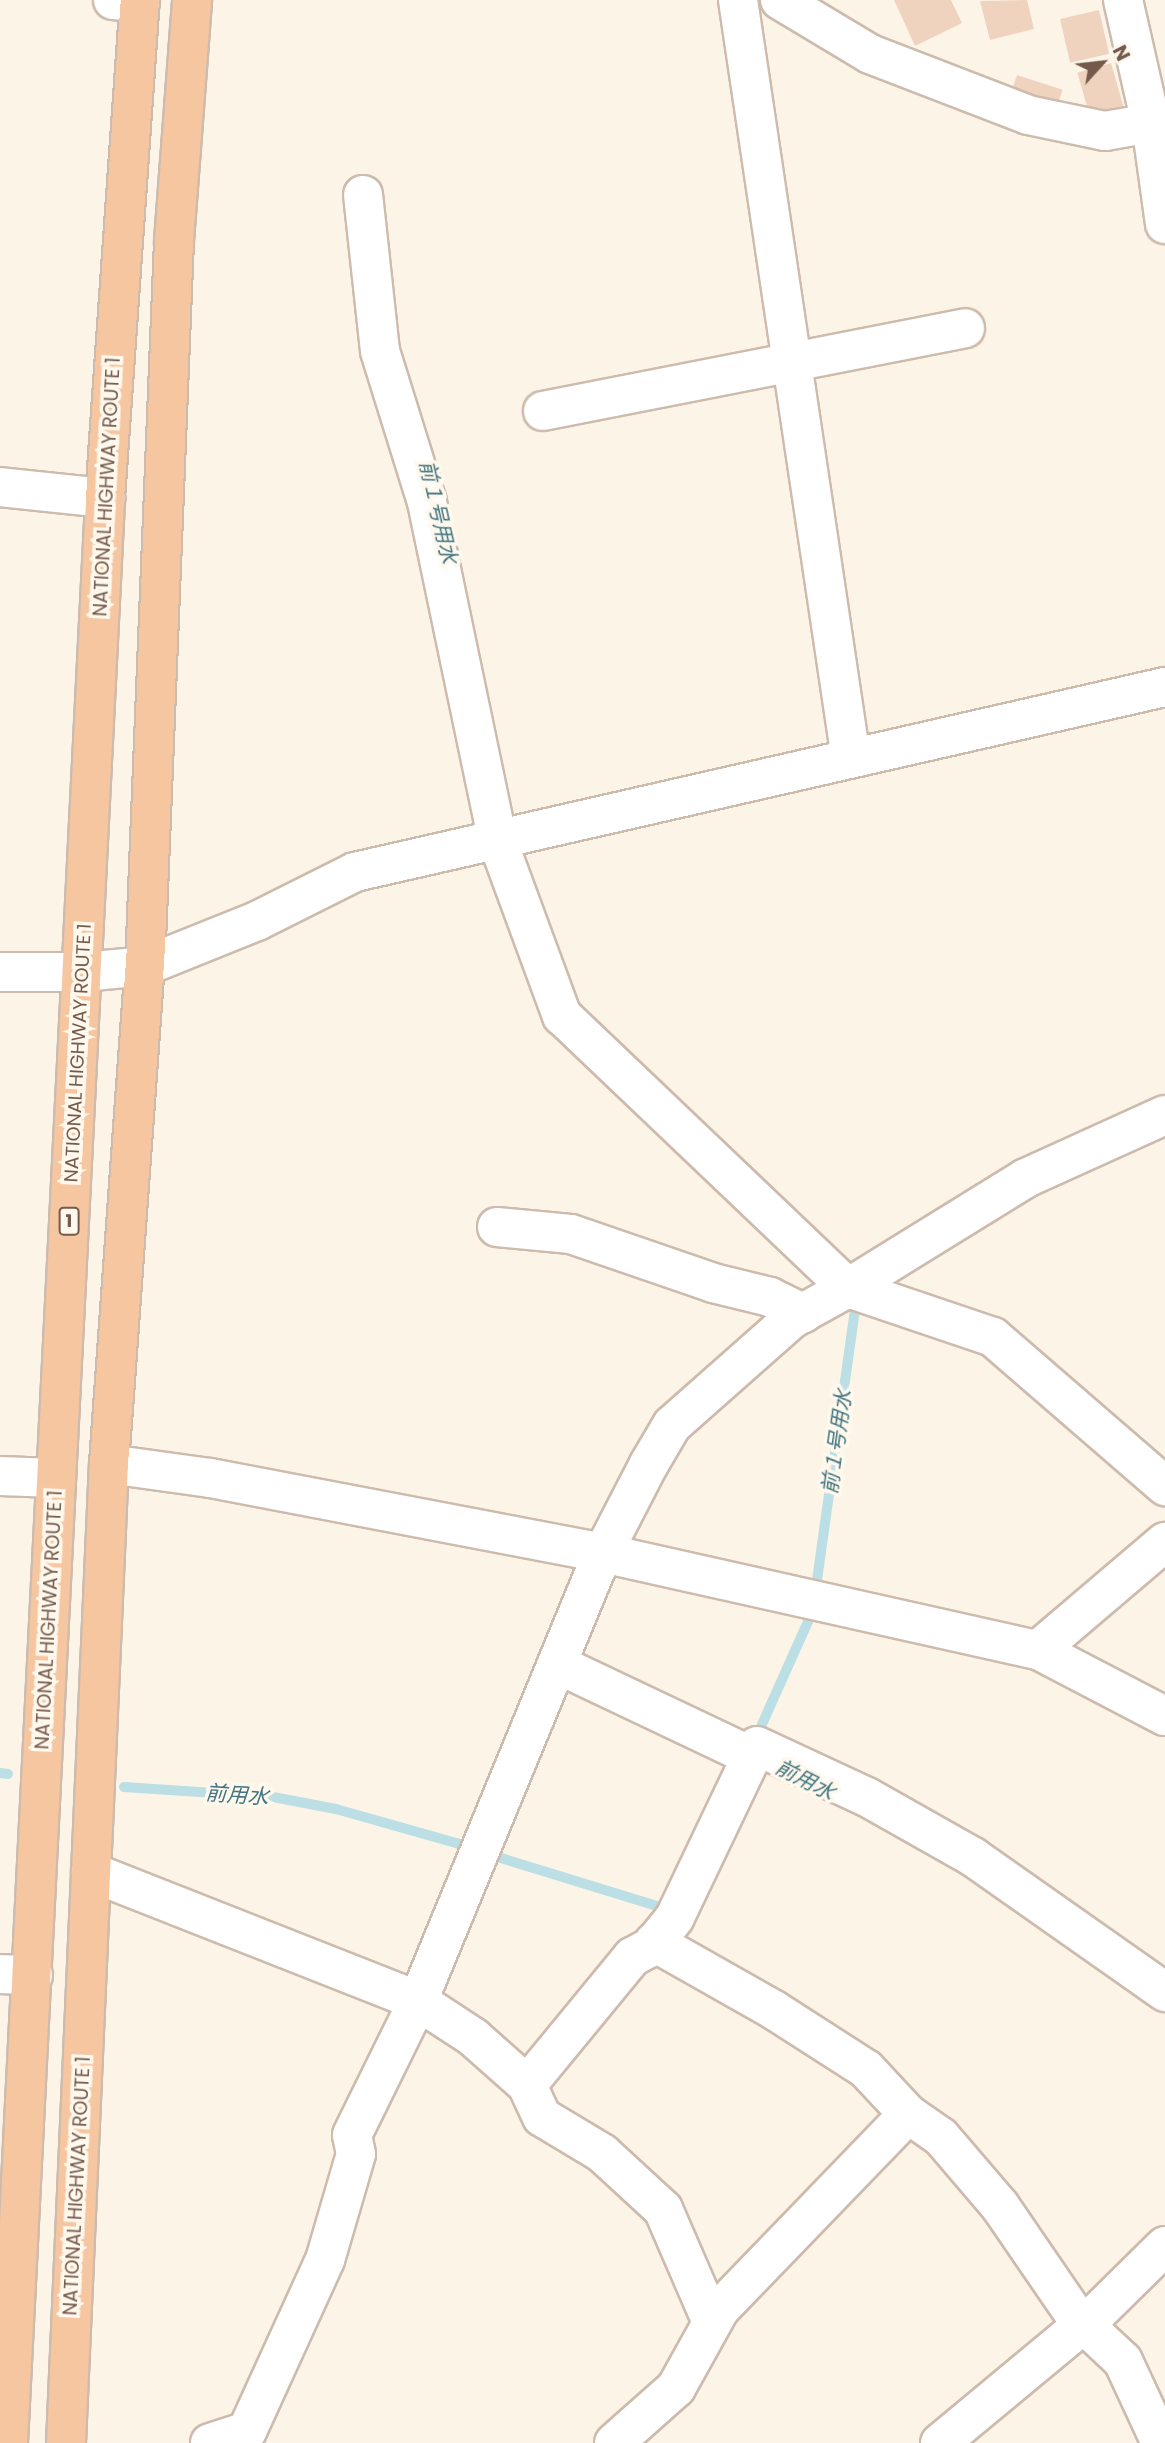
<!DOCTYPE html>
<html>
<head>
<meta charset="utf-8">
<style>
  body { margin:0 }
  #map { position:relative; width:1165px; height:2443px; overflow:hidden; background:#fcf4e7; font-family:Poppins,"Noto Sans JP",sans-serif }
  div>[style] { position:absolute }
  [style*='--x'] { left:calc(var(--x)*1px); top:calc(var(--y)*1px); width:calc(var(--w)*1px); rotate:calc(var(--a)*1deg) }
  .stream>* { height:10px; margin:-5px; padding:0 5px; transform-origin:5px; border-radius:5px; background:#bcdfe5 }
  .building>* { inset:0; background:#f0d3bf; transform-origin:0 0 }
  .roads { filter:drop-shadow(2px 0 #cdbbad) drop-shadow(-2px 0 #cdbbad) drop-shadow(0 2px #cdbbad) drop-shadow(0 -2px #cdbbad) }
  .minor>* { height:38px; margin:-19px; padding:0 19px; transform-origin:19px; border-radius:19px; background:#fff }
  .tertiary>* { height:38px; margin:-19px; padding:0 19px; transform-origin:19px; border-radius:19px; background:#fff }
  .trunk>* { height:38px; margin:-19px; padding:0 19px; transform-origin:19px; border-radius:19px; background:#f6c6a1 }
  span { translate:-50% -50%; white-space:nowrap; text-align:center; line-height:1.15; -webkit-text-stroke:7px #fef8ed; paint-order:stroke }
  .shield-label span { padding:2px 5px; background:#fef8ed; border:2px solid; border-radius:5px; -webkit-text-stroke-width:0 }
  .shield-label { font-size:18px; color:#755a4c; font-weight:700 }
  .street-label { font-size:19px; color:#755a4c }
  .water-label { font-size:21px; color:#437680; font-style:italic }
  .north { position:absolute; left:1067px; top:28px; width:70px; height:70px; -webkit-text-stroke:5px #fef8ed; paint-order:stroke; rotate:63deg; font-size:19px; font-weight:700; line-height:28px; text-align:center; color:#755a4c }
  .north::after { content:''; display:block; margin:auto; width:24px; height:32px; background:#755a4c; clip-path:polygon(50% 0,100% 100%,50% 72%,0 100%) }
</style>
</head>
<body>
<div id="map">
  <div class="stream">
    <i style="--x:817;--y:1580;--w:279;--a:-82"></i>
    <i style="--x:755;--y:1740;--w:133;--a:-65.9"></i>
    <i style="--x:0;--y:1773;--w:8;--a:7"></i>
    <i style="--x:124;--y:1787;--w:149;--a:3.8"></i>
    <i style="--x:273;--y:1797;--w:64;--a:10.8"></i>
    <i style="--x:336;--y:1809;--w:139;--a:15.8"></i>
    <i style="--x:488;--y:1854;--w:187;--a:17.1"></i>
    <i style="--x:667;--y:1909;--w:4;--a:-63"></i>
  </div>
  <div class="building">
    <i style="clip-path:polygon(894px 0,951px 0,962px 23px,915px 46px)"></i>
    <i style="clip-path:polygon(1027px 0,1034px 29px,990px 40px,980px 1px)"></i>
    <i style="left:1099px;top:10px;width:45px;height:40px;rotate:77deg"></i>
    <i style="left:1111px;top:63px;width:46px;height:35px;rotate:74deg"></i>
    <i style="left:1017px;top:75px;width:48px;height:23px;rotate:18deg"></i>
  </div>
  <div class="roads">
    <div class="minor">
      <i style="--x:113;--y:0;--w:27;--a:4"></i>
      <i style="--x:738;--y:0;--w:767;--a:81.53"></i>
      <i style="--x:780;--y:0;--w:105;--a:31"></i>
      <i style="--x:870;--y:54;--w:169;--a:21.1"></i>
      <i style="--x:1028;--y:115;--w:79;--a:11.7"></i>
      <i style="--x:1105;--y:131;--w:47;--a:-9.9"></i>
      <i style="--x:543;--y:411;--w:430;--a:-11.1"></i>
      <i style="--x:0;--y:487;--w:106;--a:6"></i>
      <i style="--x:145;--y:966;--w:121;--a:-21.9"></i>
      <i style="--x:257;--y:921;--w:110;--a:-26.6"></i>
      <i style="--x:355;--y:872;--w:831;--a:-12.87"></i>
      <i style="--x:1165;--y:1115;--w:153;--a:155.6"></i>
      <i style="--x:1026;--y:1178;--w:209;--a:148.3"></i>
      <i style="--x:848;--y:1288;--w:153;--a:18.7"></i>
      <i style="--x:993;--y:1337;--w:228;--a:40.9"></i>
      <i style="--x:497;--y:1227;--w:74;--a:5.4"></i>
      <i style="--x:571;--y:1234;--w:150;--a:19"></i>
      <i style="--x:713;--y:1283;--w:59;--a:13.8"></i>
      <i style="--x:770;--y:1297;--w:37;--a:26"></i>
      <i style="--x:109;--y:1464;--w:102;--a:7.9"></i>
      <i style="--x:210;--y:1478;--w:400;--a:10.8"></i>
      <i style="--x:603;--y:1553;--w:446;--a:12.6"></i>
      <i style="--x:1038;--y:1650;--w:143;--a:27.5"></i>
      <i style="--x:0;--y:1476;--w:55;--a:2.1"></i>
      <i style="--x:1038;--y:1650;--w:167;--a:-40.4"></i>
      <i style="--x:557;--y:1664;--w:200;--a:25.4"></i>
      <i style="--x:757;--y:1746;--w:121;--a:24.9"></i>
      <i style="--x:867;--y:1797;--w:122;--a:29.5"></i>
      <i style="--x:973;--y:1857;--w:235;--a:35.1"></i>
      <i style="--x:91;--y:1872;--w:352;--a:21.5"></i>
      <i style="--x:418;--y:2001;--w:66;--a:33.2"></i>
      <i style="--x:473;--y:2037;--w:72;--a:41.6"></i>
      <i style="--x:527;--y:2085;--w:35;--a:65"></i>
      <i style="--x:542;--y:2117;--w:70;--a:31"></i>
      <i style="--x:602;--y:2153;--w:83;--a:42.6"></i>
      <i style="--x:663;--y:2209;--w:123;--a:66.6"></i>
      <i style="--x:654;--y:1942;--w:138;--a:29.5"></i>
      <i style="--x:774;--y:2010;--w:109;--a:32.7"></i>
      <i style="--x:866;--y:2069;--w:62;--a:47"></i>
      <i style="--x:908;--y:2114;--w:40;--a:34.9"></i>
      <i style="--x:941;--y:2137;--w:91;--a:49.5"></i>
      <i style="--x:1000;--y:2206;--w:135;--a:55.6"></i>
      <i style="--x:1076;--y:2317;--w:64;--a:43.1"></i>
      <i style="--x:1123;--y:2361;--w:90;--a:65.1"></i>
      <i style="--x:0;--y:1974;--w:33;--a:2"></i>
      <i style="--x:527;--y:2085;--w:166;--a:-50.6"></i>
      <i style="--x:632;--y:1957;--w:21;--a:-28"></i>
      <i style="--x:651;--y:1947;--w:38;--a:-51"></i>
      <i style="--x:675;--y:1917;--w:172;--a:-64.5"></i>
      <i style="--x:210;--y:2443;--w:39;--a:-18"></i>
      <i style="--x:247;--y:2431;--w:188;--a:-65.5"></i>
      <i style="--x:325;--y:2260;--w:110;--a:-73.7"></i>
      <i style="--x:356;--y:2154;--w:19;--a:-102"></i>
      <i style="--x:352;--y:2135;--w:149;--a:-63.8"></i>
      <i style="--x:418;--y:2001;--w:485;--a:-67.6"></i>
      <i style="--x:603;--y:1553;--w:100;--a:-62.7"></i>
      <i style="--x:649;--y:1464;--w:45;--a:-59.5"></i>
      <i style="--x:672;--y:1425;--w:160;--a:-41.5"></i>
      <i style="--x:792;--y:1319;--w:64;--a:-29"></i>
      <i style="--x:848;--y:1288;--w:395;--a:-136.4"></i>
      <i style="--x:562;--y:1016;--w:185;--a:-110.2"></i>
      <i style="--x:498;--y:842;--w:347;--a:-101.8"></i>
      <i style="--x:427;--y:502;--w:158;--a:-107.3"></i>
      <i style="--x:380;--y:351;--w:157;--a:-96.2"></i>
      <i style="--x:614;--y:2443;--w:83;--a:-41.6"></i>
      <i style="--x:676;--y:2388;--w:90;--a:-60.9"></i>
      <i style="--x:720;--y:2309;--w:271;--a:-46"></i>
      <i style="--x:940;--y:2443;--w:205;--a:-39.7"></i>
      <i style="--x:1098;--y:2312;--w:94;--a:-44.6"></i>
    </div>
    <div class="tertiary">
      <i style="--x:1123;--y:0;--w:126;--a:77.2"></i>
      <i style="--x:1151;--y:123;--w:102;--a:82.1"></i>
      <i style="--x:0;--y:972;--w:83;--a:0"></i>
      <i style="--x:83;--y:972;--w:62;--a:-5.5"></i>
    </div>
    <div class="trunk">
      <i style="--x:8;--y:2443;--w:1947;--a:-87.14"></i>
      <i style="--x:105;--y:498;--w:499;--a:-86"></i>
      <i style="--x:66;--y:2443;--w:980;--a:-87.49"></i>
      <i style="--x:109;--y:1464;--w:499;--a:-85.9"></i>
      <i style="--x:145;--y:966;--w:726;--a:-87.71"></i>
      <i style="--x:174;--y:241;--w:242;--a:-85.7"></i>
    </div>
  </div>
  <div class="shield-label">
    <span style="left:69px;top:1221px">1</span>
  </div>
  <div class="street-label">
    <span style="left:107px;top:487px;rotate:-87deg">NATIONAL HIGHWAY ROUTE 1</span>
    <span style="left:78px;top:1053px;rotate:-87deg">NATIONAL HIGHWAY ROUTE 1</span>
    <span style="left:49px;top:1620px;rotate:-87deg">NATIONAL HIGHWAY ROUTE 1</span>
    <span style="left:77px;top:2186px;rotate:-87deg">NATIONAL HIGHWAY ROUTE 1</span>
  </div>
  <div class="water-label">
    <span style="left:438px;top:512px;rotate:77deg">前１号用水</span>
    <span style="left:837px;top:1442px;rotate:-82deg">前１号用水</span>
    <span style="left:805px;top:1780px;rotate:27deg">前用水</span>
    <span style="left:237px;top:1795px;rotate:4deg">前用水</span>
  </div>
  <div class="north">N</div>
</div>
</body>
</html>
